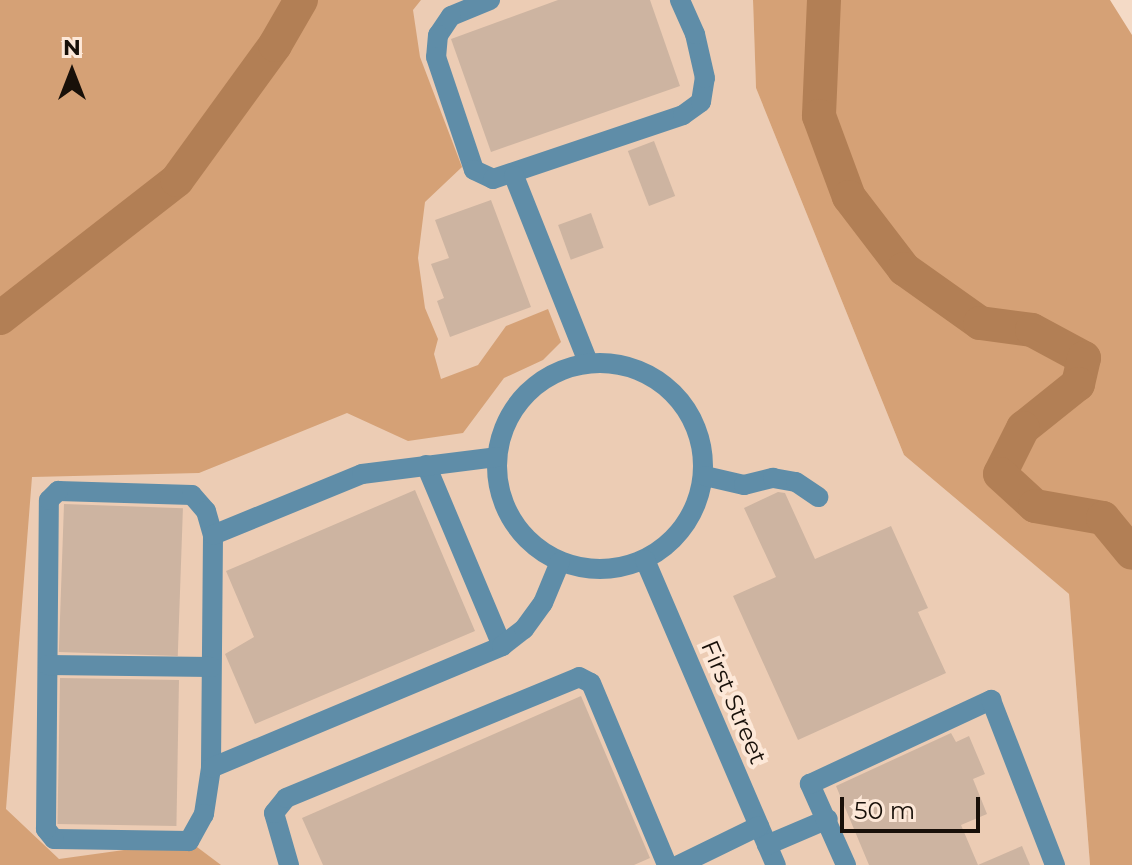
<!DOCTYPE html>
<html>
<head>
<meta charset="utf-8">
<style>
  body { margin:0 }
  #map { position:relative; width:1132px; height:865px; overflow:hidden; background:#f4dac6; font-family:Montserrat,sans-serif }
  div>[style] { position:absolute }
  [style*='--x'] { left:calc(var(--x)*1px); top:calc(var(--y)*1px); width:calc(var(--w)*1px); rotate:calc(var(--a)*1deg) }
  .built>* { inset:0; background:#ecccb4 }
  .forest>* { inset:0; background:#d5a176 }
  .river>* { height:34px; margin:-17px; padding:0 17px; transform-origin:17px; border-radius:17px; background:#b27f55 }
  .building>* { inset:0; background:#cdb4a1; transform-origin:0 0 }
  .minor>* { height:20px; margin:-10px; padding:0 10px; transform-origin:10px; border-radius:10px; background:#5f8da8 }
  .minor>.ring { margin:-10px; padding:0; box-sizing:content-box; background:none; border:20px solid #5f8da8; border-radius:50% }
  span { translate:-50% -50%; white-space:nowrap; text-align:center; line-height:1.15; -webkit-text-stroke:8px #fde8d8; paint-order:stroke }
  .street-label { font-size:24px; color:#181009 }
  .north { position:absolute; left:32px; top:32px; width:80px; height:80px; -webkit-text-stroke:6px #fde8d8; paint-order:stroke; rotate:0deg; font-size:22px; font-weight:700; line-height:32px; text-align:center; color:#181009 }
  .north::after { content:''; display:block; margin:auto; width:28px; height:36px; background:#181009; clip-path:polygon(50% 0,100% 100%,50% 72%,0 100%) }
  .scale { position:absolute; left:840px; top:797px; width:140px; height:36px; box-sizing:border-box; border:4px solid #181009; border-top:0; padding-left:10px; font-size:24px; line-height:28px; white-space:nowrap; color:#181009; -webkit-text-stroke:6px #fde8d8; paint-order:stroke }
</style>
</head>
<body>
<div id="map">
  <div class="built">
    <i style="clip-path:polygon(390px 0,753px 0,756px 88px,904px 455px,1069px 594px,1090px 865px,0 865px,0 367px)"></i>
  </div>
  <div class="forest">
    <i style="clip-path:polygon(0 0,421px 0,413px 10px,420px 57px,462px 167px,425px 202px,418px 258px,425px 308px,438px 339px,434px 354px,441px 379px,478px 365px,506px 326px,548px 309px,561px 342px,543px 360px,504px 378px,463px 433px,408px 441px,347px 413px,199px 473px,32px 477px,6px 809px,59px 859px,189px 841px,221px 865px,0 865px)"></i>
    <i style="clip-path:polygon(753px 0,1110px 0,1132px 35px,1132px 865px,1090px 865px,1069px 594px,904px 455px,756px 88px)"></i>
  </div>
  <div class="river">
    <i style="--x:824;--y:0;--w:116;--a:92.5"></i>
    <i style="--x:819;--y:116;--w:86;--a:69.7"></i>
    <i style="--x:849;--y:197;--w:91;--a:52.6"></i>
    <i style="--x:904;--y:269;--w:93;--a:35.4"></i>
    <i style="--x:980;--y:323;--w:52;--a:7.7"></i>
    <i style="--x:1032;--y:330;--w:59;--a:28.3"></i>
    <i style="--x:1084;--y:358;--w:27;--a:103"></i>
    <i style="--x:1078;--y:384;--w:70;--a:141.3"></i>
    <i style="--x:1023;--y:428;--w:51;--a:116.6"></i>
    <i style="--x:1000;--y:474;--w:47;--a:42.4"></i>
    <i style="--x:1035;--y:506;--w:69;--a:10"></i>
    <i style="--x:1103;--y:518;--w:45;--a:50.4"></i>
    <i style="--x:0;--y:318;--w:224;--a:-37.9"></i>
    <i style="--x:177;--y:180;--w:167;--a:-54"></i>
    <i style="--x:275;--y:45;--w:52;--a:-60"></i>
  </div>
  <div class="building">
    <i style="clip-path:polygon(558px 0,650px 0,680px 86px,491px 152px,451px 39px)"></i>
    <i style="left:654px;top:141px;width:59px;height:28px;rotate:69deg"></i>
    <i style="clip-path:polygon(491px 200px,531px 307px,450px 337px,437px 301px,444px 298px,431px 264px,449px 258px,435px 220px)"></i>
    <i style="left:591px;top:213px;width:37px;height:35px;rotate:70deg"></i>
    <i style="clip-path:polygon(415px 490px,475px 631px,255px 724px,225px 654px,254px 637px,226px 571px)"></i>
    <i style="clip-path:polygon(778px 492px,785px 493px,815px 559px,891px 526px,928px 608px,918px 612px,946px 673px,798px 740px,733px 596px,776px 577px,744px 508px)"></i>
    <i style="left:64px;top:504px;width:119px;height:148px;rotate:2deg"></i>
    <i style="left:60px;top:678px;width:119px;height:146px;rotate:1deg"></i>
    <i style="clip-path:polygon(581px 696px,650px 858px,634px 865px,323px 865px,302px 818px)"></i>
    <i style="clip-path:polygon(951px 733px,956px 742px,969px 736px,985px 774px,973px 779px,987px 814px,961px 825px,978px 865px,869px 865px,836px 786px)"></i>
    <i style="clip-path:polygon(1022px 846px,1030px 865px,978px 865px)"></i>
  </div>
  <div class="minor">
    <i style="--x:490;--y:0;--w:42;--a:157.7"></i>
    <i style="--x:451;--y:16;--w:23;--a:124"></i>
    <i style="--x:438;--y:35;--w:22;--a:95"></i>
    <i style="--x:436;--y:57;--w:119;--a:71.4"></i>
    <i style="--x:474;--y:170;--w:21;--a:25"></i>
    <i style="--x:493;--y:179;--w:200;--a:-18.6"></i>
    <i style="--x:683;--y:115;--w:22;--a:-36"></i>
    <i style="--x:701;--y:102;--w:24;--a:-81"></i>
    <i style="--x:705;--y:78;--w:45;--a:-102.8"></i>
    <i style="--x:695;--y:34;--w:37;--a:-114"></i>
    <i style="--x:514;--y:176;--w:200;--a:68.3"></i>
    <i class="ring" style="left:497px;top:363px;width:186px;height:186px"></i>
    <i style="--x:426;--y:465;--w:196;--a:67.2"></i>
    <i style="--x:705;--y:476;--w:40;--a:13"></i>
    <i style="--x:744;--y:485;--w:30;--a:-14"></i>
    <i style="--x:773;--y:478;--w:23;--a:10"></i>
    <i style="--x:796;--y:482;--w:27;--a:34"></i>
    <i style="--x:58;--y:491;--w:134;--a:1.7"></i>
    <i style="--x:192;--y:495;--w:21;--a:49"></i>
    <i style="--x:206;--y:511;--w:25;--a:74"></i>
    <i style="--x:213;--y:535;--w:233;--a:90.5"></i>
    <i style="--x:211;--y:768;--w:47;--a:98.7"></i>
    <i style="--x:204;--y:814;--w:31;--a:119"></i>
    <i style="--x:189;--y:841;--w:135;--a:-179.2"></i>
    <i style="--x:54;--y:839;--w:13;--a:-129"></i>
    <i style="--x:46;--y:829;--w:329;--a:-89.5"></i>
    <i style="--x:49;--y:500;--w:13;--a:-45"></i>
    <i style="--x:213;--y:535;--w:161;--a:-22.3"></i>
    <i style="--x:362;--y:474;--w:135;--a:-7.2"></i>
    <i style="--x:645;--y:560;--w:332;--a:66.8"></i>
    <i style="--x:48;--y:665;--w:163;--a:0.7"></i>
    <i style="--x:211;--y:768;--w:316;--a:-22.7"></i>
    <i style="--x:502;--y:646;--w:28;--a:-38"></i>
    <i style="--x:524;--y:629;--w:32;--a:-54"></i>
    <i style="--x:543;--y:603;--w:44;--a:-67.5"></i>
    <i style="--x:767;--y:845;--w:66;--a:-23.1"></i>
    <i style="--x:289;--y:865;--w:54;--a:-106.1"></i>
    <i style="--x:274;--y:813;--w:19;--a:-51"></i>
    <i style="--x:286;--y:798;--w:317;--a:-22.4"></i>
    <i style="--x:579;--y:677;--w:13;--a:27"></i>
    <i style="--x:591;--y:683;--w:197;--a:67.3"></i>
    <i style="--x:679;--y:865;--w:89;--a:-26"></i>
    <i style="--x:846;--y:865;--w:89;--a:-114"></i>
    <i style="--x:810;--y:784;--w:200;--a:-24.9"></i>
    <i style="--x:991;--y:700;--w:177;--a:68.8"></i>
  </div>
  <div class="street-label">
    <span style="left:734px;top:702px;rotate:67deg">First Street</span>
  </div>
  <div class="north">N</div>
  <div class="scale">50 m</div>
</div>
</body>
</html>
